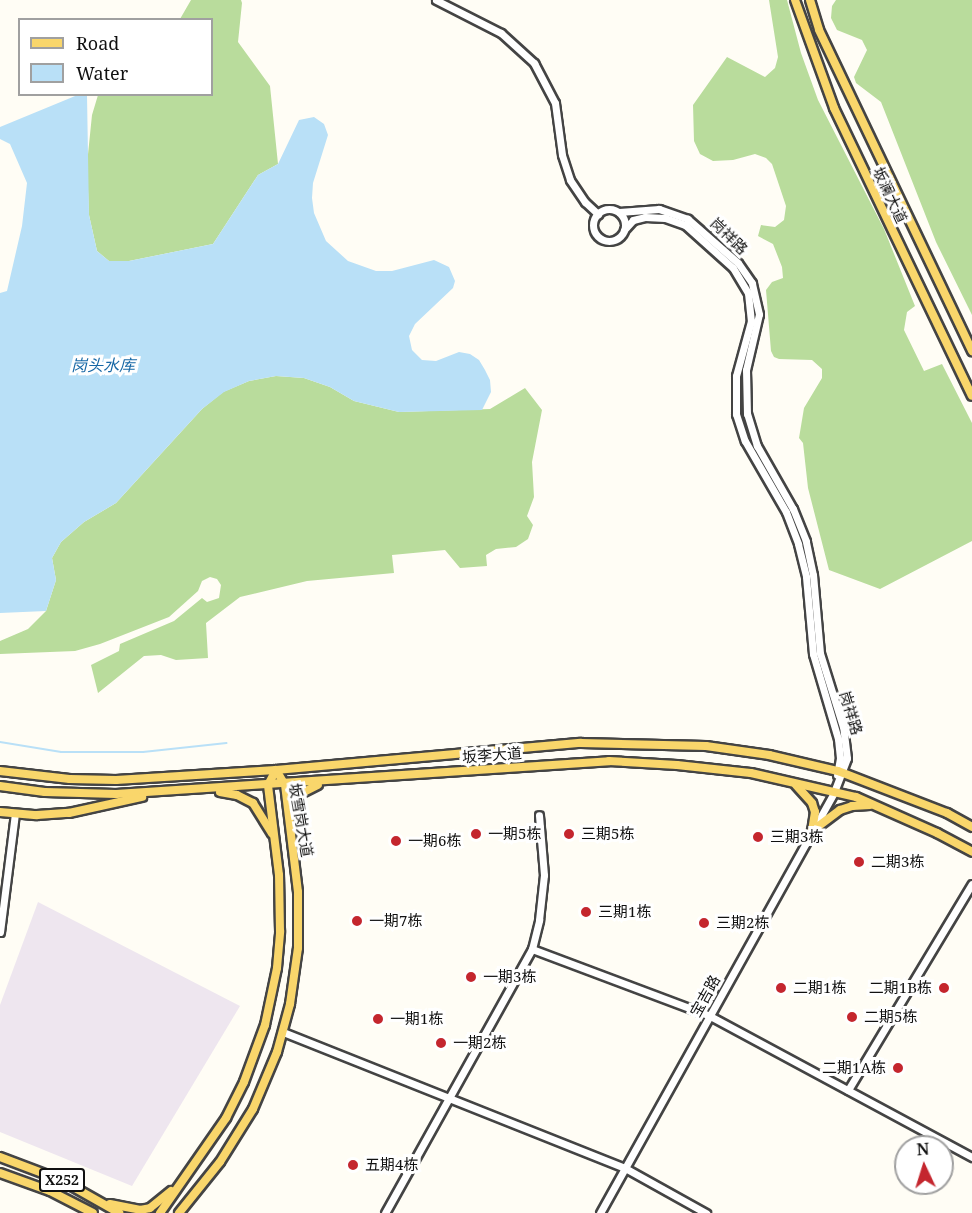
<!DOCTYPE html>
<html>
<head>
<meta charset="utf-8">
<style>
  body { margin:0 }
  #map { position:relative; width:972px; height:1213px; overflow:hidden; background:#fffdf5; font-family:"Noto Serif","Noto Sans SC",serif }
  div>[style] { position:absolute }
  [style*='--x'] { left:calc(var(--x)*1px); top:calc(var(--y)*1px); width:calc(var(--w)*1px); rotate:calc(var(--a)*1deg) }
  .industrial>* { inset:0; background:#eee6ef }
  .forest>* { inset:0; background:#b9dc9c }
  .water>* { inset:0; background:#b9e0f7 }
  .stream>* { height:2px; margin:-1px; padding:0 1px; transform-origin:1px; border-radius:1px; background:#b9e0f7 }
  .roads { filter:drop-shadow(2px 0 #444) drop-shadow(-2px 0 #444) drop-shadow(0 2px #444) drop-shadow(0 -2px #444) }
  .minor>* { height:7px; margin:-3.5px; padding:0 3.5px; transform-origin:3.5px; border-radius:3.5px; background:#fff }
  .minor>.ring { margin:-3.5px; padding:0; box-sizing:content-box; background:none; border:7px solid #fff; border-radius:50% }
  .major>* { height:8px; margin:-4px; padding:0 4px; transform-origin:4px; border-radius:4px; background:#f9d66b }
  .dots>* { width:16px; height:16px; translate:-50% -50%; box-sizing:border-box; border:3px solid #fff; border-radius:50% }
  span { translate:-50% -50%; white-space:nowrap; text-align:center; line-height:1.15; -webkit-text-stroke:6px #fff; paint-order:stroke }
  .shield-label span { padding:2px 4px; background:#fff; border:2px solid; border-radius:4px; -webkit-text-stroke-width:0 }
  .shield-label { font-size:14px; color:#111; font-weight:700 }
  .street-label { font-size:15px; color:#111 }
  .poi-label { font-size:15px; color:#111 }
  .left { translate:0 -50%; text-align:left }
  .right { translate:-100% -50%; text-align:right }
  .water-label { font-size:16px; color:#1768a6; font-style:italic }
  .legend { position:absolute; left:18px; top:18px; width:195px; height:78px; box-sizing:border-box; background:#fff; border:2px solid #a0a0a0; margin:0; padding:8px 10px; list-style:none; font-size:18px; color:#111 }
  .legend li { display:flex; align-items:center; gap:12px; height:30px }
  .legend b { width:30px; border:2px solid #a0a0a0 }
  .north { position:absolute; left:894px; top:1135px; width:60px; height:60px; box-sizing:border-box; background:#fff; border:2px solid #a0a0a0; border-radius:50%; rotate:356deg; font-size:16px; font-weight:700; line-height:24px; text-align:center; color:#111 }
  .north::after { content:''; display:block; margin:auto; width:21px; height:27px; background:#c4262e; clip-path:polygon(50% 0,100% 100%,50% 72%,0 100%) }
</style>
</head>
<body>
<div id="map">
  <div class="industrial">
    <i style="clip-path:polygon(38px 902px,240px 1006px,132px 1186px,0 1132px,0 1005px)"></i>
  </div>
  <div class="forest">
    <i style="clip-path:polygon(191px 0,241px 0,242px 3px,238px 42px,270px 86px,278px 164px,258px 175px,213px 244px,129px 261px,109px 261px,97px 251px,89px 215px,87px 164px,92px 115px,98px 95px,212px 94px,212px 20px,180px 19px)"></i>
    <i style="clip-path:polygon(769px 0,787px 0,801px 53px,818px 100px,884px 229px,915px 306px,907px 312px,904px 330px,924px 371px,942px 364px,972px 423px,972px 541px,880px 589px,829px 570px,808px 488px,803px 443px,799px 438px,804px 408px,822px 378px,822px 369px,812px 360px,779px 359px,774px 357px,771px 351px,766px 290px,772px 282px,783px 278px,782px 267px,773px 244px,758px 236px,761px 225px,775px 227px,784px 220px,786px 206px,772px 164px,766px 158px,755px 154px,733px 160px,713px 161px,700px 154px,694px 141px,693px 105px,727px 57px,765px 77px,775px 68px,778px 57px)"></i>
    <i style="clip-path:polygon(836px 0,972px 0,972px 315px,936px 242px,881px 102px,856px 83px,854px 77px,867px 50px,862px 40px,837px 30px,831px 18px,832px 6px)"></i>
    <i style="clip-path:polygon(276px 376px,304px 378px,330px 387px,354px 401px,399px 412px,490px 409px,525px 388px,542px 410px,532px 462px,534px 497px,527px 516px,533px 525px,528px 539px,516px 547px,496px 549px,486px 555px,487px 566px,460px 568px,445px 550px,392px 555px,394px 573px,307px 581px,240px 597px,206px 623px,208px 658px,176px 660px,161px 655px,144px 656px,98px 693px,91px 665px,119px 651px,120px 644px,174px 621px,202px 598px,207px 602px,219px 598px,221px 585px,217px 579px,210px 577px,202px 581px,198px 591px,169px 617px,100px 644px,75px 651px,0 654px,0 641px,28px 629px,46px 611px,56px 580px,52px 558px,61px 542px,84px 522px,116px 503px,202px 409px,223px 392px,249px 381px)"></i>
  </div>
  <div class="water">
    <i style="clip-path:polygon(80px 94px,87px 95px,89px 215px,97px 251px,109px 261px,129px 261px,213px 244px,258px 175px,278px 164px,299px 120px,314px 117px,324px 124px,328px 135px,313px 183px,312px 198px,314px 213px,326px 241px,348px 261px,376px 271px,392px 271px,434px 260px,449px 267px,455px 281px,453px 288px,415px 324px,409px 336px,412px 350px,422px 360px,436px 361px,459px 352px,470px 354px,479px 360px,485px 370px,490px 380px,491px 392px,482px 410px,399px 412px,354px 401px,330px 387px,304px 378px,276px 376px,249px 381px,224px 392px,202px 409px,116px 503px,84px 522px,61px 542px,52px 558px,56px 580px,46px 611px,0 613px,0 293px,7px 291px,22px 226px,27px 183px,10px 144px,0 139px,0 127px)"></i>
  </div>
  <div class="stream">
    <i style="--x:0;--y:742;--w:62;--a:9.3"></i>
    <i style="--x:61;--y:752;--w:82;--a:0"></i>
    <i style="--x:143;--y:752;--w:84;--a:-6.1"></i>
  </div>
  <div class="roads">
    <div class="minor">
      <i style="--x:436;--y:0;--w:73;--a:26.9"></i>
      <i style="--x:501;--y:33;--w:45;--a:42.3"></i>
      <i style="--x:534;--y:63;--w:45;--a:62.3"></i>
      <i style="--x:555;--y:103;--w:52;--a:82.3"></i>
      <i style="--x:562;--y:155;--w:26;--a:72"></i>
      <i style="--x:570;--y:180;--w:27;--a:56"></i>
      <i style="--x:585;--y:202;--w:18;--a:43"></i>
      <i class="ring" style="left:593px;top:209px;width:25px;height:25px"></i>
      <i style="--x:624;--y:230;--w:13;--a:-48"></i>
      <i style="--x:633;--y:220;--w:12;--a:-14"></i>
      <i style="--x:645;--y:217;--w:20;--a:3"></i>
      <i style="--x:665;--y:218;--w:21;--a:19"></i>
      <i style="--x:685;--y:225;--w:64;--a:41.9"></i>
      <i style="--x:733;--y:268;--w:29;--a:59"></i>
      <i style="--x:748;--y:293;--w:28;--a:84"></i>
      <i style="--x:751;--y:321;--w:57;--a:105.3"></i>
      <i style="--x:736;--y:376;--w:38;--a:90"></i>
      <i style="--x:736;--y:414;--w:28;--a:72"></i>
      <i style="--x:745;--y:441;--w:82;--a:60"></i>
      <i style="--x:786;--y:512;--w:34;--a:69"></i>
      <i style="--x:798;--y:544;--w:34;--a:76"></i>
      <i style="--x:806;--y:577;--w:77;--a:84.8"></i>
      <i style="--x:813;--y:654;--w:89;--a:73.6"></i>
      <i style="--x:838;--y:739;--w:19;--a:84"></i>
      <i style="--x:840;--y:758;--w:17;--a:100"></i>
      <i style="--x:0;--y:932;--w:119;--a:-82.8"></i>
      <i style="--x:532;--y:949;--w:190;--a:20.6"></i>
      <i style="--x:710;--y:1016;--w:298;--a:28.3"></i>
      <i style="--x:283;--y:1032;--w:368;--a:21.7"></i>
      <i style="--x:625;--y:1168;--w:93;--a:29.1"></i>
      <i style="--x:848;--y:1090;--w:240;--a:-59"></i>
      <i style="--x:385;--y:1213;--w:302;--a:-60.9"></i>
      <i style="--x:532;--y:949;--w:30;--a:-76"></i>
      <i style="--x:539;--y:920;--w:45;--a:-83.7"></i>
      <i style="--x:544;--y:875;--w:60;--a:-94.8"></i>
      <i style="--x:600;--y:1213;--w:482;--a:-60.9"></i>
      <i style="--x:834;--y:792;--w:36;--a:-69"></i>
      <i style="--x:847;--y:758;--w:31;--a:-97"></i>
      <i style="--x:843;--y:727;--w:77;--a:-107.3"></i>
      <i style="--x:820;--y:653;--w:78;--a:-95.1"></i>
      <i style="--x:813;--y:575;--w:35;--a:-102"></i>
      <i style="--x:806;--y:541;--w:35;--a:-112"></i>
      <i style="--x:793;--y:509;--w:73;--a:-119.7"></i>
      <i style="--x:757;--y:446;--w:34;--a:-107"></i>
      <i style="--x:747;--y:414;--w:44;--a:-91.3"></i>
      <i style="--x:746;--y:370;--w:57;--a:-76.9"></i>
      <i style="--x:759;--y:314;--w:32;--a:-103"></i>
      <i style="--x:752;--y:283;--w:24;--a:-125"></i>
      <i style="--x:738;--y:263;--w:67;--a:-138.7"></i>
      <i style="--x:688;--y:219;--w:31;--a:-161"></i>
      <i style="--x:659;--y:209;--w:40;--a:175.7"></i>
    </div>
    <div class="major">
      <i style="--x:795;--y:0;--w:115;--a:70.1"></i>
      <i style="--x:834;--y:108;--w:319;--a:64.4"></i>
      <i style="--x:810;--y:0;--w:31;--a:73"></i>
      <i style="--x:819;--y:30;--w:356;--a:64.5"></i>
      <i style="--x:0;--y:771;--w:70;--a:6.5"></i>
      <i style="--x:70;--y:779;--w:46;--a:1.2"></i>
      <i style="--x:116;--y:780;--w:160;--a:-3.6"></i>
      <i style="--x:276;--y:770;--w:306;--a:-5.1"></i>
      <i style="--x:581;--y:743;--w:125;--a:1.4"></i>
      <i style="--x:706;--y:746;--w:64;--a:8.1"></i>
      <i style="--x:769;--y:755;--w:71;--a:13.1"></i>
      <i style="--x:838;--y:771;--w:117;--a:21.1"></i>
      <i style="--x:947;--y:813;--w:29;--a:29"></i>
      <i style="--x:796;--y:785;--w:24;--a:48"></i>
      <i style="--x:812;--y:803;--w:9;--a:72"></i>
      <i style="--x:815;--y:812;--w:19;--a:99"></i>
      <i style="--x:0;--y:786;--w:45;--a:7.6"></i>
      <i style="--x:45;--y:792;--w:71;--a:1.6"></i>
      <i style="--x:116;--y:794;--w:494;--a:-3.8"></i>
      <i style="--x:609;--y:761;--w:68;--a:3.4"></i>
      <i style="--x:677;--y:765;--w:74;--a:6.2"></i>
      <i style="--x:751;--y:773;--w:108;--a:12.9"></i>
      <i style="--x:856;--y:797;--w:89;--a:24"></i>
      <i style="--x:937;--y:833;--w:40;--a:28"></i>
      <i style="--x:220;--y:792;--w:17;--a:10"></i>
      <i style="--x:237;--y:795;--w:18;--a:27"></i>
      <i style="--x:253;--y:803;--w:36;--a:58"></i>
      <i style="--x:0;--y:812;--w:37;--a:5"></i>
      <i style="--x:37;--y:815;--w:32;--a:-4"></i>
      <i style="--x:69;--y:813;--w:75;--a:-12.4"></i>
      <i style="--x:291;--y:816;--w:9;--a:-84"></i>
      <i style="--x:292;--y:807;--w:15;--a:-58"></i>
      <i style="--x:300;--y:794;--w:20;--a:-27"></i>
      <i style="--x:812;--y:831;--w:35;--a:-37"></i>
      <i style="--x:840;--y:810;--w:13;--a:-18"></i>
      <i style="--x:852;--y:806;--w:18;--a:-3"></i>
      <i style="--x:0;--y:1157;--w:65;--a:20.7"></i>
      <i style="--x:61;--y:1180;--w:67;--a:29.6"></i>
      <i style="--x:0;--y:1173;--w:53;--a:19.8"></i>
      <i style="--x:50;--y:1191;--w:48;--a:27.1"></i>
      <i style="--x:110;--y:1204;--w:31;--a:11"></i>
      <i style="--x:140;--y:1210;--w:10;--a:-11"></i>
      <i style="--x:150;--y:1208;--w:27;--a:-39"></i>
      <i style="--x:160;--y:1213;--w:116;--a:-55.2"></i>
      <i style="--x:226;--y:1118;--w:40;--a:-63.4"></i>
      <i style="--x:244;--y:1082;--w:61;--a:-69.8"></i>
      <i style="--x:265;--y:1025;--w:58;--a:-78.1"></i>
      <i style="--x:277;--y:968;--w:37;--a:-85"></i>
      <i style="--x:280;--y:931;--w:56;--a:-91"></i>
      <i style="--x:279;--y:875;--w:91;--a:-97"></i>
      <i style="--x:268;--y:785;--w:17;--a:-62"></i>
      <i style="--x:179;--y:1213;--w:65;--a:-51.2"></i>
      <i style="--x:220;--y:1162;--w:62;--a:-58.1"></i>
      <i style="--x:253;--y:1109;--w:62;--a:-67.2"></i>
      <i style="--x:277;--y:1052;--w:50;--a:-74.8"></i>
      <i style="--x:290;--y:1004;--w:57;--a:-81.9"></i>
      <i style="--x:298;--y:948;--w:56;--a:-90"></i>
      <i style="--x:298;--y:892;--w:108;--a:-96.9"></i>
      <i style="--x:285;--y:785;--w:17;--a:-121"></i>
    </div>
  </div>
  <div class="dots">
    <i style="left:476px;top:834px;background:#c4262e"></i>
    <i style="left:569px;top:834px;background:#c4262e"></i>
    <i style="left:758px;top:837px;background:#c4262e"></i>
    <i style="left:396px;top:841px;background:#c4262e"></i>
    <i style="left:859px;top:862px;background:#c4262e"></i>
    <i style="left:586px;top:912px;background:#c4262e"></i>
    <i style="left:357px;top:921px;background:#c4262e"></i>
    <i style="left:704px;top:923px;background:#c4262e"></i>
    <i style="left:471px;top:977px;background:#c4262e"></i>
    <i style="left:781px;top:988px;background:#c4262e"></i>
    <i style="left:944px;top:988px;background:#c4262e"></i>
    <i style="left:852px;top:1017px;background:#c4262e"></i>
    <i style="left:378px;top:1019px;background:#c4262e"></i>
    <i style="left:441px;top:1043px;background:#c4262e"></i>
    <i style="left:898px;top:1068px;background:#c4262e"></i>
    <i style="left:353px;top:1165px;background:#c4262e"></i>
  </div>
  <div class="shield-label">
    <span style="left:62px;top:1180px">X252</span>
  </div>
  <div class="street-label">
    <span style="left:890px;top:195px;rotate:65deg">坂澜大道</span>
    <span style="left:729px;top:236px;rotate:44deg">岗祥路</span>
    <span style="left:851px;top:713px;rotate:73deg">岗祥路</span>
    <span style="left:492px;top:755px;rotate:-4deg">坂李大道</span>
    <span style="left:301px;top:820px;rotate:80deg">坂雪岗大道</span>
    <span style="left:705px;top:996px;rotate:-61deg">宝吉路</span>
  </div>
  <div class="poi-label">
    <span class="left" style="left:488px;top:834px">一期5栋</span>
    <span class="left" style="left:581px;top:834px">三期5栋</span>
    <span class="left" style="left:770px;top:837px">三期3栋</span>
    <span class="left" style="left:408px;top:841px">一期6栋</span>
    <span class="left" style="left:871px;top:862px">二期3栋</span>
    <span class="left" style="left:598px;top:912px">三期1栋</span>
    <span class="left" style="left:369px;top:921px">一期7栋</span>
    <span class="left" style="left:716px;top:923px">三期2栋</span>
    <span class="left" style="left:483px;top:977px">一期3栋</span>
    <span class="left" style="left:793px;top:988px">二期1栋</span>
    <span class="right" style="left:932px;top:988px">二期1B栋</span>
    <span class="left" style="left:864px;top:1017px">二期5栋</span>
    <span class="left" style="left:390px;top:1019px">一期1栋</span>
    <span class="left" style="left:453px;top:1043px">一期2栋</span>
    <span class="right" style="left:886px;top:1068px">二期1A栋</span>
    <span class="left" style="left:365px;top:1165px">五期4栋</span>
  </div>
  <div class="water-label">
    <span style="left:103px;top:365px">岗头水库</span>
  </div>
  <ul class="legend">
  <li><b style="height:8px;background:#f9d66b"></b>Road</li>
  <li><b style="height:16px;background:#b9e0f7"></b>Water</li>
  </ul>
  <div class="north">N</div>
</div>
</body>
</html>
